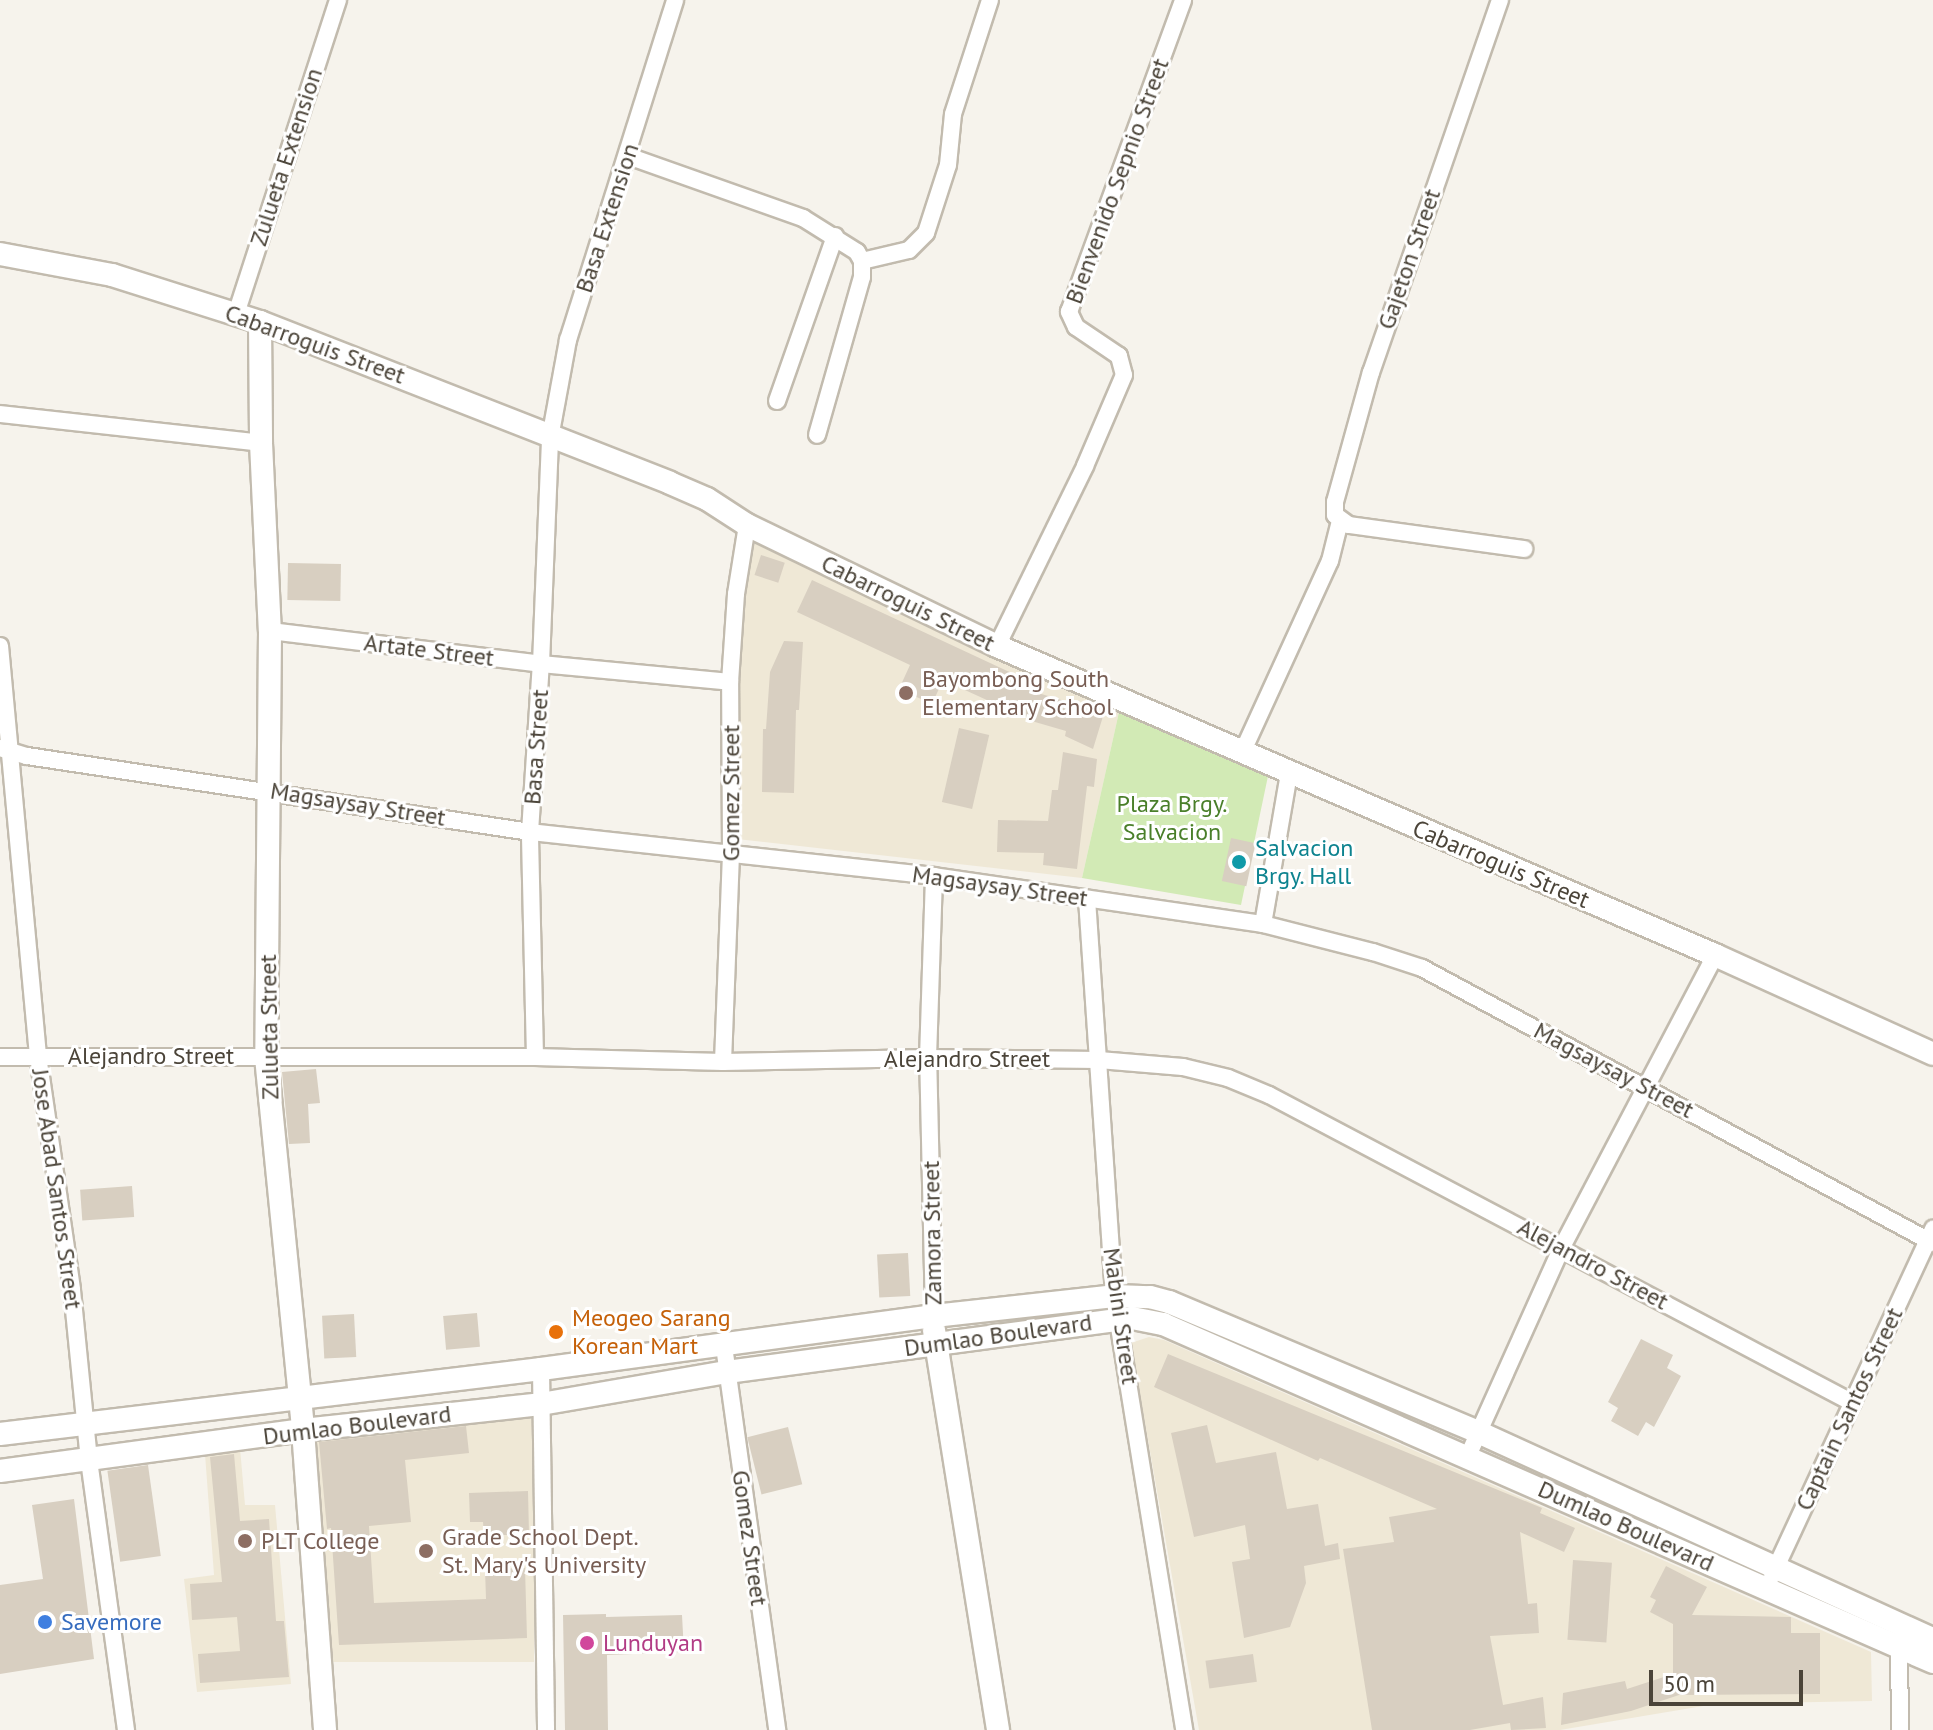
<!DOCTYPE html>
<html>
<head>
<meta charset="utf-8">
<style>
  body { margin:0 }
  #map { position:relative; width:1933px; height:1730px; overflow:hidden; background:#f6f3ec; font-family:"PT Sans",sans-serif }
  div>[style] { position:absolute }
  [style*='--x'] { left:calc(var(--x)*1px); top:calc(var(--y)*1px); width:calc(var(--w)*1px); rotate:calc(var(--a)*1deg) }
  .education>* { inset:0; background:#efe8d6; transform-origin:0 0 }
  .green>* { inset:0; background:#d2eab5 }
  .building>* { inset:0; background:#d8cfc1; transform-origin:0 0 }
  .roads { filter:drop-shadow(2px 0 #c2bbae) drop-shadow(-2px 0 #c2bbae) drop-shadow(0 2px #c2bbae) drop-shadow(0 -2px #c2bbae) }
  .minor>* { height:16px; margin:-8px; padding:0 8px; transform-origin:8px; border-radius:8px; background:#fff }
  .tertiary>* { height:22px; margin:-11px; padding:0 11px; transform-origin:11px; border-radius:11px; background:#fff }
  .dots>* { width:22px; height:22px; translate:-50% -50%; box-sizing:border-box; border:4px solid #fff; border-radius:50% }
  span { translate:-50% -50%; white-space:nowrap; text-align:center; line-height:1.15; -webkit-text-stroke:6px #fff; paint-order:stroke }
  .street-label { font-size:24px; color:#4b4439 }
  .education-label { font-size:24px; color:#785e54 }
  .left { translate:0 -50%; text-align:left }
  .park-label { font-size:24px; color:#4a7f2a }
  .culture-label { font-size:24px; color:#0d838f }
  .food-label { font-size:24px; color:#c56008 }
  .shop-label { font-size:24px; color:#366cbe }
  .hotel-label { font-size:24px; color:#b23c85 }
  .scale { position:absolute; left:1649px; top:1670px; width:154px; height:36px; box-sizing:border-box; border:4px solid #4b4439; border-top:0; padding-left:10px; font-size:24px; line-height:28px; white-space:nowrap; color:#4b4439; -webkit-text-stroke:6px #fff; paint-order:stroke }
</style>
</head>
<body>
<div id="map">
  <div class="education">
    <i style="clip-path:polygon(747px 540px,1119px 712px,1082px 878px,737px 839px,733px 674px)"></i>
    <i style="clip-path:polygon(1149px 1337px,1164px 1340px,1871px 1652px,1872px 1701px,1715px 1704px,1560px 1730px,1199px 1730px,1131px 1343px)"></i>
    <i style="left:534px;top:1419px;width:243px;height:224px;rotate:90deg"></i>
    <i style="clip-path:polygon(240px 1448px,245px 1505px,275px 1505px,291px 1684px,197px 1692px,184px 1579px,214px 1575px,205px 1454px)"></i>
  </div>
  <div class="green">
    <i style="clip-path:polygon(1119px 712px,1268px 776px,1241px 905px,1082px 878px)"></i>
  </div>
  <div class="building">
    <i style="left:761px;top:555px;width:25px;height:21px;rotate:18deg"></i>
    <i style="left:288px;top:563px;width:53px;height:37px;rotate:1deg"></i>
    <i style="clip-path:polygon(812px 580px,1029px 681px,1025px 689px,1104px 713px,1093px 749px,1065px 736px,1066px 731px,1035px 722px,943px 680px,932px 704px,899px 689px,910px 665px,797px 612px)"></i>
    <i style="clip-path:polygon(784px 641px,803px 642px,799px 710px,796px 710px,794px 793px,762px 792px,763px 729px,766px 729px,770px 672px)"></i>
    <i style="left:959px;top:728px;width:31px;height:76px;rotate:13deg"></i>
    <i style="clip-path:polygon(1063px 752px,1097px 759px,1094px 787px,1087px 786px,1077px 869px,1043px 865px,1044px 853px,997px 852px,998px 820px,1048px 821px,1052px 790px,1058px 790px)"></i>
    <i style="left:1231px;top:838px;width:25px;height:44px;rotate:12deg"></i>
    <i style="clip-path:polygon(316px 1069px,320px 1103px,308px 1104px,310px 1143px,289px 1144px,282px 1072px)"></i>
    <i style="left:132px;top:1186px;width:31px;height:52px;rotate:86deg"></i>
    <i style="left:908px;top:1253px;width:43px;height:31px;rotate:87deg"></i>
    <i style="left:477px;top:1313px;width:34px;height:34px;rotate:85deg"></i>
    <i style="left:354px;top:1314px;width:43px;height:32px;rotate:87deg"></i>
    <i style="clip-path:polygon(1641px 1339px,1673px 1355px,1667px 1368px,1681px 1376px,1654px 1427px,1646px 1422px,1638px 1436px,1611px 1421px,1618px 1408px,1608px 1402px)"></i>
    <i style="clip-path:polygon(1168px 1354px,1542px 1508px,1540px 1513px,1575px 1528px,1564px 1552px,1520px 1532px,1528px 1604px,1537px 1603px,1539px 1633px,1490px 1636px,1503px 1705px,1543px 1697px,1546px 1728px,1511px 1730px,1510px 1723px,1470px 1730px,1372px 1730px,1343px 1549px,1394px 1542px,1389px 1517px,1437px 1509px,1320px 1458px,1318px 1461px,1154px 1387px)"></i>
    <i style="clip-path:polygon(1207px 1425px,1216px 1463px,1276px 1452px,1287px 1509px,1318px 1504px,1325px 1546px,1338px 1543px,1340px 1559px,1304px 1566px,1306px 1583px,1290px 1627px,1244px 1638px,1232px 1562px,1250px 1559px,1245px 1525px,1194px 1537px,1171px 1433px)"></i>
    <i style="clip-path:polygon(466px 1426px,469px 1453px,405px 1460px,411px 1522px,369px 1526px,374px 1603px,486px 1599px,485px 1569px,525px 1568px,527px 1638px,339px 1645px,331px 1528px,327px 1529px,319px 1442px)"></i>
    <i style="left:788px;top:1427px;width:59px;height:42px;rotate:76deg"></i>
    <i style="clip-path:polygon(234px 1454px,240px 1521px,269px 1519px,276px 1621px,284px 1621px,289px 1677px,200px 1683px,198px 1654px,240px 1651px,237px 1617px,192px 1620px,190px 1584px,222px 1582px,210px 1457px)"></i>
    <i style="left:148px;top:1465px;width:92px;height:41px;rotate:82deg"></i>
    <i style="clip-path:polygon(528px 1491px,529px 1534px,484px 1536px,483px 1522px,470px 1522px,469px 1493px)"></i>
    <i style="clip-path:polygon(74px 1499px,94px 1659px,0 1674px,0 1585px,43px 1579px,32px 1505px)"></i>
    <i style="left:1573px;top:1560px;width:39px;height:80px;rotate:4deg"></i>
    <i style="clip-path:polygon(1666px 1566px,1707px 1587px,1692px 1615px,1791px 1617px,1791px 1633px,1820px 1633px,1820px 1694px,1679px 1695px,1631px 1711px,1561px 1725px,1563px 1693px,1625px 1681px,1627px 1689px,1673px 1674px,1673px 1624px,1650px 1612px,1656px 1600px,1650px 1597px)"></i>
    <i style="clip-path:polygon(606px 1614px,606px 1617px,682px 1615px,684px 1652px,607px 1655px,608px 1730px,565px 1730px,563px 1615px)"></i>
    <i style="left:1253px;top:1654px;width:28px;height:48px;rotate:82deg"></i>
  </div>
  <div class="roads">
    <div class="minor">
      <i style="--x:1500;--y:0;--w:394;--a:109.1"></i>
      <i style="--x:1371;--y:372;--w:135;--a:105.5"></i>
      <i style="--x:1335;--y:502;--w:13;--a:90"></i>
      <i style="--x:1335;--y:515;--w:17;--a:36"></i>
      <i style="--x:1349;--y:525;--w:177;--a:7.8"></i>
      <i style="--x:628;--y:156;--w:186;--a:19.5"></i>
      <i style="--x:803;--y:218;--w:64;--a:32.2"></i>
      <i style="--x:857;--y:252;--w:10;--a:61"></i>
      <i style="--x:862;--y:261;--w:16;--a:90"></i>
      <i style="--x:862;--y:277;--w:164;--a:105.9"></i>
      <i style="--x:862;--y:261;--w:48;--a:-13.2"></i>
      <i style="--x:909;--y:250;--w:24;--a:-45"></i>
      <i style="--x:926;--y:233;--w:71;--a:-72.1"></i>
      <i style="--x:948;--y:165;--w:51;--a:-84.4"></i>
      <i style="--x:953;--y:114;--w:120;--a:-72"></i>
      <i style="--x:236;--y:314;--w:330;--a:-72"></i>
      <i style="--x:777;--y:401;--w:175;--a:-70.6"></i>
      <i style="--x:0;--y:414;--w:263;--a:6.3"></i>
      <i style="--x:270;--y:631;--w:273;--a:6.9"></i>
      <i style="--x:541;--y:664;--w:190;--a:5.4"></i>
      <i style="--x:0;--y:646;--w:412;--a:84.7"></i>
      <i style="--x:38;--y:1056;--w:236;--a:81.7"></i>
      <i style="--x:72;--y:1290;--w:171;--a:84.3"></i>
      <i style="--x:89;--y:1460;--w:273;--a:82.2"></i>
      <i style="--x:997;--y:646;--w:200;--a:-63.9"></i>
      <i style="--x:1085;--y:466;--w:99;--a:-66.8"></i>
      <i style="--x:1124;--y:375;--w:20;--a:-105"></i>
      <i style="--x:1119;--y:356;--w:52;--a:-146"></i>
      <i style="--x:1076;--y:327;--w:17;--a:-115"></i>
      <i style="--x:1069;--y:312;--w:332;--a:-69.9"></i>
      <i style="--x:0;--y:748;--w:28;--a:17"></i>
      <i style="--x:27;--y:756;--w:509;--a:8.59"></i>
      <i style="--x:530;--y:832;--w:406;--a:6.2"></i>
      <i style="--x:934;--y:876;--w:332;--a:8.3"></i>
      <i style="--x:1263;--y:924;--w:114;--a:14.3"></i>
      <i style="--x:1373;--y:952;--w:52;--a:18.1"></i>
      <i style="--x:1422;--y:968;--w:580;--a:28.29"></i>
      <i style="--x:1242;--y:753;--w:211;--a:-65.4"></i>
      <i style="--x:1330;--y:561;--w:41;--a:-76"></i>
      <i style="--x:1087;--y:899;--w:398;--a:86.1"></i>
      <i style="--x:1114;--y:1296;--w:440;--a:80.8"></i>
      <i style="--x:1263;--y:924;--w:152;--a:-80.2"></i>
      <i style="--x:0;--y:1057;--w:535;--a:0"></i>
      <i style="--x:535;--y:1057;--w:188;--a:1.5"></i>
      <i style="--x:723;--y:1062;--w:205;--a:-1.1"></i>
      <i style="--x:928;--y:1058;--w:171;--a:0.7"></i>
      <i style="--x:1099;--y:1060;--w:84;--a:4.8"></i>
      <i style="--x:1183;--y:1067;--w:46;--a:13.7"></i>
      <i style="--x:1228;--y:1078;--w:44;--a:22.5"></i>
      <i style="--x:1269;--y:1095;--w:660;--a:27.81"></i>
      <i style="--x:535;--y:1057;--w:225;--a:-91.3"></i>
      <i style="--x:530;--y:832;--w:168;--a:-86.3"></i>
      <i style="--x:541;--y:664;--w:226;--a:-87.7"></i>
      <i style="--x:550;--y:438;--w:100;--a:-79.6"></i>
      <i style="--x:568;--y:340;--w:356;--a:-72.5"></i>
      <i style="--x:723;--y:1062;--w:210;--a:-87.8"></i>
      <i style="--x:731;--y:852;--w:170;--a:-90.3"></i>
      <i style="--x:730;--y:682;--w:88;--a:-86.1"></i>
      <i style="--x:736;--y:594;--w:70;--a:-80.9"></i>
      <i style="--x:934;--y:1316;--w:258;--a:-91.3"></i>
      <i style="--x:928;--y:1058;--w:182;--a:-88.1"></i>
      <i style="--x:724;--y:1346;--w:388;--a:82.1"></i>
      <i style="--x:541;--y:1369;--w:361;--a:89.2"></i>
      <i style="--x:1468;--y:1456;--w:229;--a:-65.8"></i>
      <i style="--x:1562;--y:1247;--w:330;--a:-62.3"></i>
      <i style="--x:1772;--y:1576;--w:383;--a:-65.1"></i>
      <i style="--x:1899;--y:1640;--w:90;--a:89.4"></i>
    </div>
    <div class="tertiary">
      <i style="--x:0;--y:254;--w:114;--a:10.6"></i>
      <i style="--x:112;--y:275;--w:155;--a:17.6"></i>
      <i style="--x:260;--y:322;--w:440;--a:21.4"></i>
      <i style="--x:670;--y:483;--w:40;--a:23.4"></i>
      <i style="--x:707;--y:499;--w:48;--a:33"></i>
      <i style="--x:747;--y:525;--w:278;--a:25.8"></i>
      <i style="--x:997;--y:646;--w:782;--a:23.29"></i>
      <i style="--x:1715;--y:955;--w:239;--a:24.4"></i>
      <i style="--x:260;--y:322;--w:121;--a:89.5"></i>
      <i style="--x:261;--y:443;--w:188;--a:87.3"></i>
      <i style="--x:270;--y:631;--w:426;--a:90.5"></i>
      <i style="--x:266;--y:1057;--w:375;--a:84.3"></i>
      <i style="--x:303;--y:1430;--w:301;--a:85.8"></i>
      <i style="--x:934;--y:1330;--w:405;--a:80.9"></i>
      <i style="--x:0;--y:1434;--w:545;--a:-6.85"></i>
      <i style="--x:541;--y:1369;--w:397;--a:-7.7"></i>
      <i style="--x:934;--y:1316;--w:181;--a:-6.3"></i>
      <i style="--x:1114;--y:1296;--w:36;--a:2"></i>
      <i style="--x:1150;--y:1297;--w:20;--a:15"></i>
      <i style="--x:1169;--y:1302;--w:335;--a:22.8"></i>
      <i style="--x:1478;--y:1432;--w:500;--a:24.5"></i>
      <i style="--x:0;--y:1471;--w:306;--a:-7.7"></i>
      <i style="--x:303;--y:1430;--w:239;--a:-6.2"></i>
      <i style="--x:541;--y:1404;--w:189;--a:-9.8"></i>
      <i style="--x:727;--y:1372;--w:409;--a:-7.6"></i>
      <i style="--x:1132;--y:1318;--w:32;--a:11"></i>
      <i style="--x:1163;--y:1324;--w:841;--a:23.7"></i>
    </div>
  </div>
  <div class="dots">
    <i style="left:906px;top:693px;background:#8d6e63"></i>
    <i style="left:1239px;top:862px;background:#0f9aa8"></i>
    <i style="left:556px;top:1332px;background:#e8710a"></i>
    <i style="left:245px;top:1541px;background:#8d6e63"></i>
    <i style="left:426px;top:1551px;background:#8d6e63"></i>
    <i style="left:45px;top:1622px;background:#3f7fe0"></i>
    <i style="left:587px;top:1643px;background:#d1479c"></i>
  </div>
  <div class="street-label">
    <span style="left:286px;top:157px;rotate:-72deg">Zulueta Extension</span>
    <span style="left:1117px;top:181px;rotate:-70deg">Bienvenido Sepnio Street</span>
    <span style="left:607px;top:218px;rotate:-72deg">Basa Extension</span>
    <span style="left:1409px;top:259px;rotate:-71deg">Gajeton Street</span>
    <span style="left:315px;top:344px;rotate:20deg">Cabarroguis Street</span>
    <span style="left:908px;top:603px;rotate:26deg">Cabarroguis Street</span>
    <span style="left:429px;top:650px;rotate:7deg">Artate Street</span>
    <span style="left:536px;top:747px;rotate:-86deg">Basa Street</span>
    <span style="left:731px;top:793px;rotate:-90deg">Gomez Street</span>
    <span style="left:358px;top:804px;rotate:9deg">Magsaysay Street</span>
    <span style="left:1501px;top:864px;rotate:23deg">Cabarroguis Street</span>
    <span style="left:1000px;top:886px;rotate:8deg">Magsaysay Street</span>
    <span style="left:269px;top:1027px;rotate:-91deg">Zulueta Street</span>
    <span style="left:151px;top:1056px">Alejandro Street</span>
    <span style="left:967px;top:1059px">Alejandro Street</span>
    <span style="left:1614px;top:1070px;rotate:28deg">Magsaysay Street</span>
    <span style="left:57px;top:1189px;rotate:82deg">Jose Abad Santos Street</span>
    <span style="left:932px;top:1233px;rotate:-91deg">Zamora Street</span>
    <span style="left:1593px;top:1264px;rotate:28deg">Alejandro Street</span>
    <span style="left:1121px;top:1316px;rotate:82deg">Mabini Street</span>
    <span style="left:998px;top:1335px;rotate:-8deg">Dumlao Boulevard</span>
    <span style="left:1849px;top:1409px;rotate:-65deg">Captain Santos Street</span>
    <span style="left:357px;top:1425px;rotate:-7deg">Dumlao Boulevard</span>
    <span style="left:1626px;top:1526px;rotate:24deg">Dumlao Boulevard</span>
    <span style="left:750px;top:1538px;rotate:82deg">Gomez Street</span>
  </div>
  <div class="education-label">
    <span class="left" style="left:922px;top:693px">Bayombong South<br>Elementary School</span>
    <span class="left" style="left:442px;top:1551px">Grade School Dept.<br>St. Mary's University</span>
    <span class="left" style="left:261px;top:1541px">PLT College</span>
  </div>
  <div class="park-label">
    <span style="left:1172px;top:818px">Plaza Brgy.<br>Salvacion</span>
  </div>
  <div class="culture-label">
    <span class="left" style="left:1255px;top:862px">Salvacion<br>Brgy. Hall</span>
  </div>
  <div class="food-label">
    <span class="left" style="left:572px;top:1332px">Meogeo Sarang<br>Korean Mart</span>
  </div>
  <div class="shop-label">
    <span class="left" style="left:61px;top:1622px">Savemore</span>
  </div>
  <div class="hotel-label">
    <span class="left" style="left:603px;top:1643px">Lunduyan</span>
  </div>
  <div class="scale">50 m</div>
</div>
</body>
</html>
